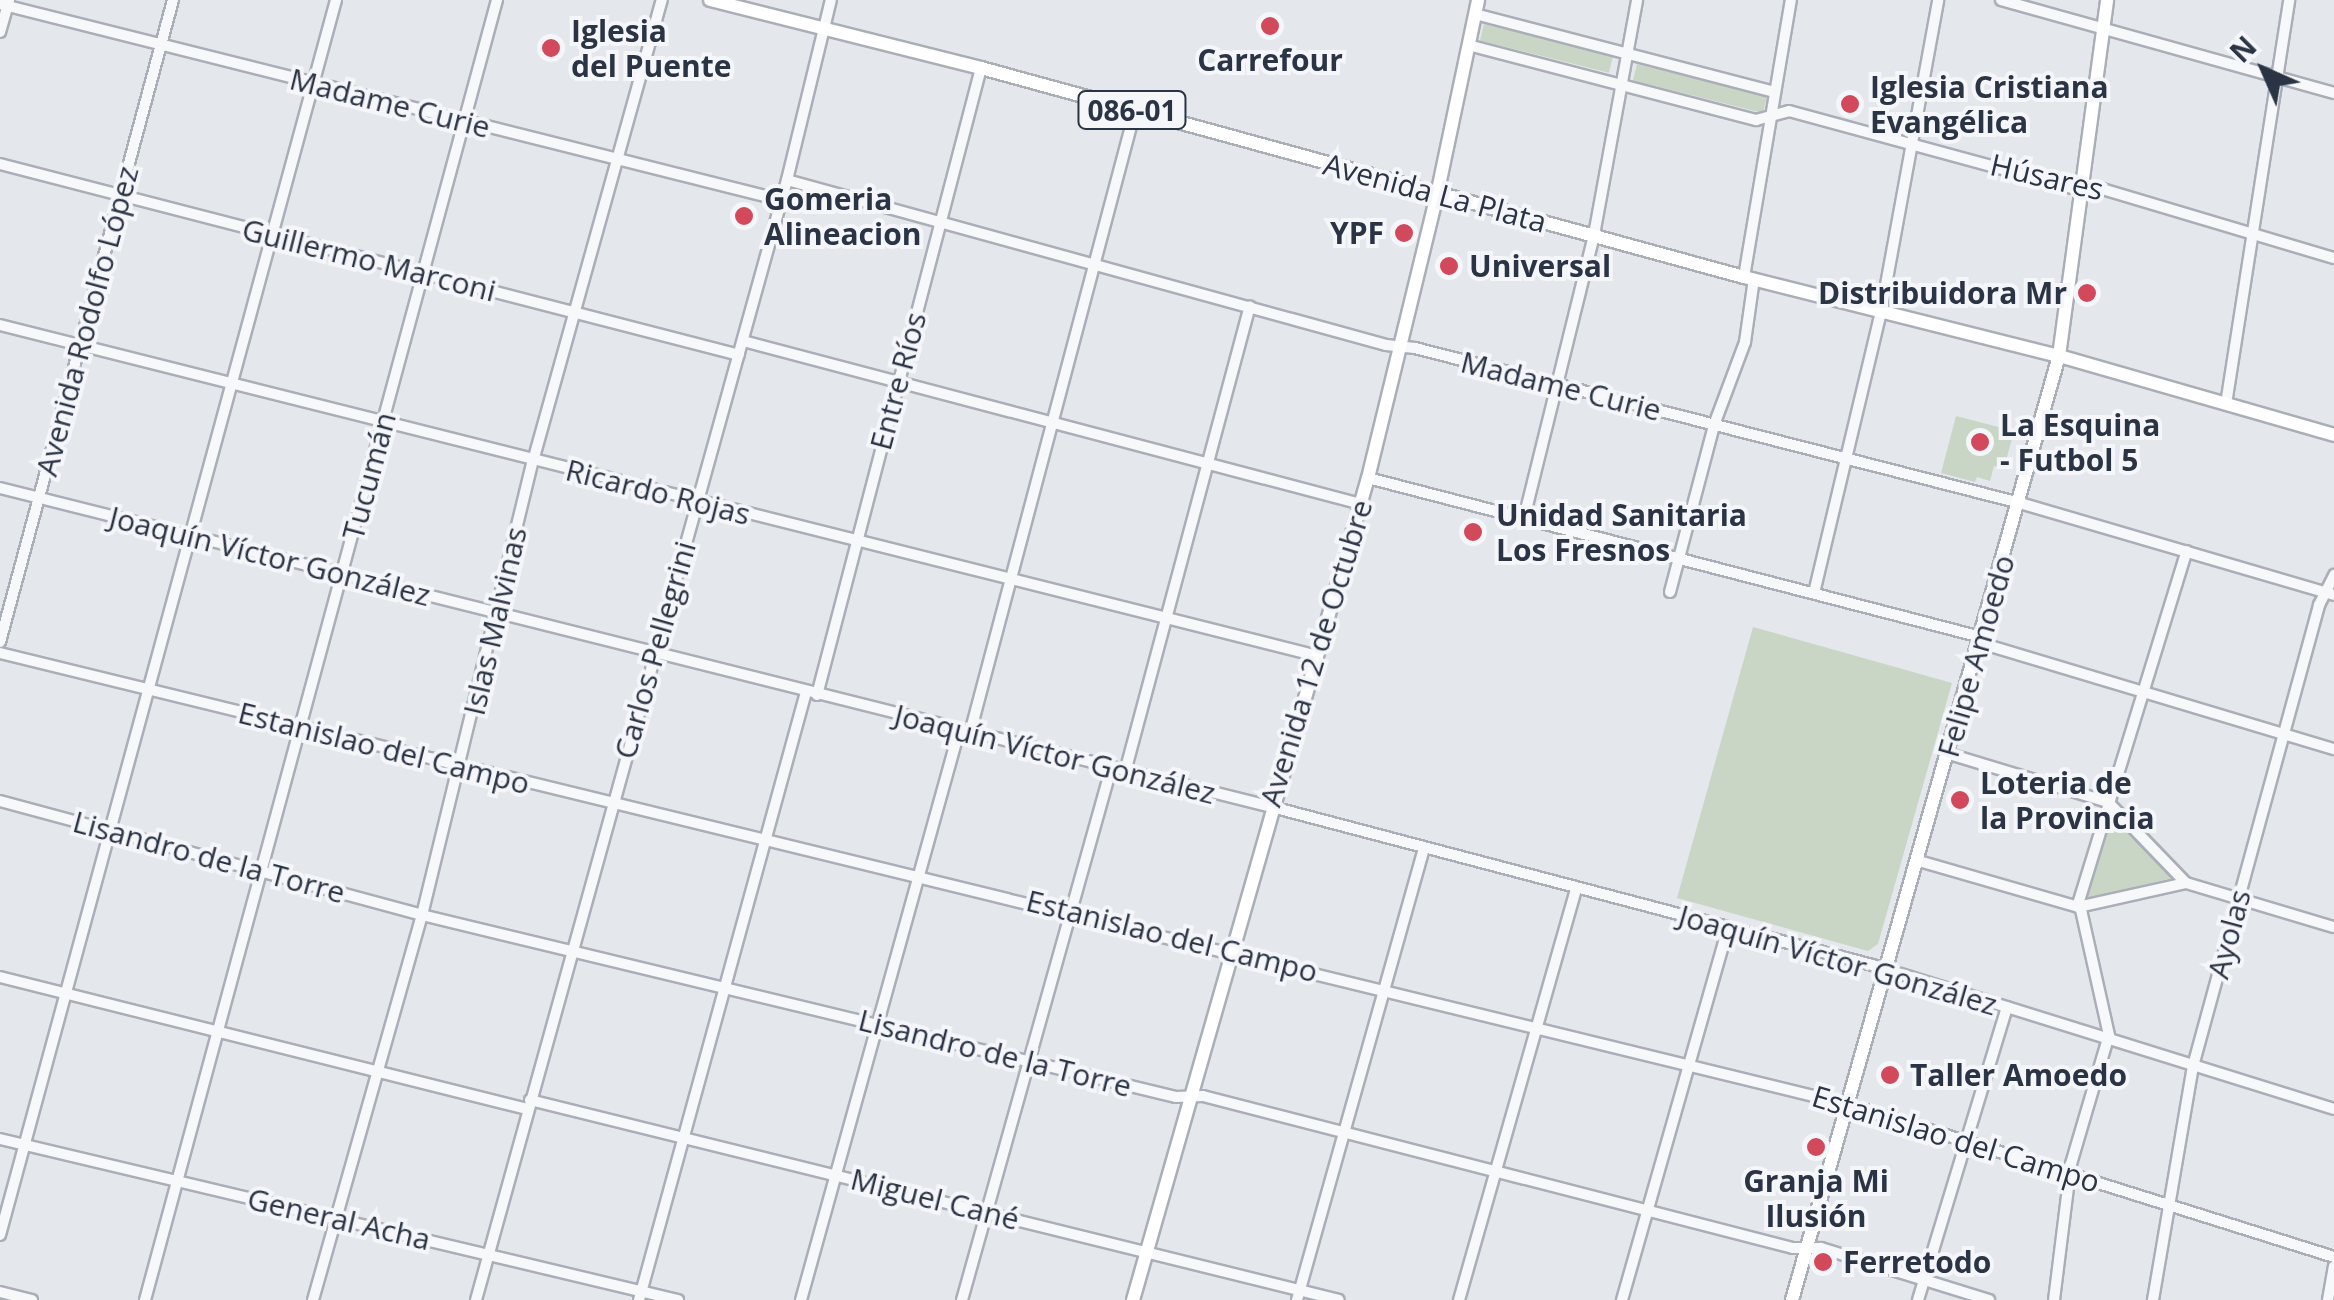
<!DOCTYPE html>
<html>
<head>
<meta charset="utf-8">
<style>
  body { margin:0 }
  #map { position:relative; width:2334px; height:1300px; overflow:hidden; background:#e4e7ec; font-family:"Open Sans",sans-serif }
  div>[style] { position:absolute }
  [style*='--x'] { left:calc(var(--x)*1px); top:calc(var(--y)*1px); width:calc(var(--w)*1px); rotate:calc(var(--a)*1deg) }
  .green>* { inset:0; background:#c9d6c5; transform-origin:0 0 }
  .roads { filter:drop-shadow(2px 0 #a9aeb7) drop-shadow(-2px 0 #a9aeb7) drop-shadow(0 2px #a9aeb7) drop-shadow(0 -2px #a9aeb7) }
  .minor>* { height:10px; margin:-5px; padding:0 5px; transform-origin:5px; border-radius:5px; background:#f7f8fa }
  .major>* { height:12px; margin:-6px; padding:0 6px; transform-origin:6px; border-radius:6px; background:#fff }
  .dots>* { width:28px; height:28px; translate:-50% -50%; box-sizing:border-box; border:5px solid #f4f6f9; border-radius:50% }
  span { translate:-50% -50%; white-space:nowrap; text-align:center; line-height:1.15; -webkit-text-stroke:8px #f4f6f9; paint-order:stroke }
  .shield-label span { padding:2px 8px; background:#f4f6f9; border:2px solid; border-radius:8px; -webkit-text-stroke-width:0 }
  .shield-label { font-size:28px; color:#2b3445; font-weight:700 }
  .poi-label { font-size:30px; color:#2b3445; font-weight:700 }
  .left { translate:0 -50%; text-align:left }
  .right { translate:-100% -50%; text-align:right }
  .street-label { font-size:30px; color:#2b3445 }
  .north { position:absolute; left:2214px; top:20px; width:100px; height:100px; -webkit-text-stroke:8px #f4f6f9; paint-order:stroke; rotate:315deg; font-size:28px; font-weight:700; line-height:40px; text-align:center; color:#2b3445 }
  .north::after { content:''; display:block; margin:auto; width:35px; height:45px; background:#2b3445; clip-path:polygon(50% 0,100% 100%,50% 72%,0 100%) }
</style>
</head>
<body>
<div id="map">
  <div class="green">
    <i style="left:1484px;top:24px;width:133px;height:17px;rotate:14deg"></i>
    <i style="left:1637px;top:64px;width:134px;height:17px;rotate:14deg"></i>
    <i style="clip-path:polygon(1956px 416px,2014px 431px,2004px 468px,1994px 466px,1990px 481px,1977px 477px,1975px 482px,1941px 473px)"></i>
    <i style="clip-path:polygon(1753px 627px,1952px 683px,1878px 944px,1868px 951px,1677px 898px)"></i>
    <i style="clip-path:polygon(2111px 812px,2173px 878px,2085px 899px)"></i>
  </div>
  <div class="roads">
    <div class="minor">
      <i style="--x:2001;--y:0;--w:346;--a:15.6"></i>
      <i style="--x:0;--y:4;--w:805;--a:14.09"></i>
      <i style="--x:1475;--y:14;--w:309;--a:14.6"></i>
      <i style="--x:0;--y:32;--w:33;--a:-74"></i>
      <i style="--x:1468;--y:45;--w:298;--a:14.6"></i>
      <i style="--x:1756;--y:120;--w:34;--a:-15"></i>
      <i style="--x:1789;--y:111;--w:294;--a:15.2"></i>
      <i style="--x:2073;--y:188;--w:29;--a:2"></i>
      <i style="--x:2102;--y:189;--w:242;--a:16.6"></i>
      <i style="--x:0;--y:164;--w:763;--a:14.49"></i>
      <i style="--x:787;--y:180;--w:621;--a:15.4"></i>
      <i style="--x:1386;--y:345;--w:29;--a:6"></i>
      <i style="--x:1415;--y:348;--w:625;--a:14.37"></i>
      <i style="--x:2020;--y:503;--w:327;--a:16.3"></i>
      <i style="--x:1744;--y:277;--w:281;--a:-80.4"></i>
      <i style="--x:0;--y:325;--w:1359;--a:14.1"></i>
      <i style="--x:743;--y:341;--w:639;--a:14.78"></i>
      <i style="--x:2226;--y:404;--w:409;--a:-81.1"></i>
      <i style="--x:1368;--y:478;--w:633;--a:14.54"></i>
      <i style="--x:0;--y:488;--w:1311;--a:14.08"></i>
      <i style="--x:1272;--y:807;--w:620;--a:14.75"></i>
      <i style="--x:1872;--y:965;--w:484;--a:17.3"></i>
      <i style="--x:1524;--y:518;--w:292;--a:-76.1"></i>
      <i style="--x:1594;--y:235;--w:239;--a:-79.6"></i>
      <i style="--x:1670;--y:592;--w:173;--a:-75.2"></i>
      <i style="--x:1714;--y:425;--w:89;--a:-69.5"></i>
      <i style="--x:1745;--y:342;--w:64;--a:-81.9"></i>
      <i style="--x:1814;--y:593;--w:289;--a:-76.6"></i>
      <i style="--x:1881;--y:312;--w:317;--a:-79.6"></i>
      <i style="--x:0;--y:642;--w:665;--a:-74.92"></i>
      <i style="--x:1980;--y:643;--w:370;--a:16.7"></i>
      <i style="--x:0;--y:653;--w:1904;--a:13.73"></i>
      <i style="--x:1850;--y:1105;--w:507;--a:17.43"></i>
      <i style="--x:817;--y:695;--w:648;--a:-75.34"></i>
      <i style="--x:970;--y:733;--w:644;--a:-75.14"></i>
      <i style="--x:1949;--y:754;--w:166;--a:16.8"></i>
      <i style="--x:2108;--y:802;--w:112;--a:46.1"></i>
      <i style="--x:2186;--y:883;--w:154;--a:16.6"></i>
      <i style="--x:1125;--y:772;--w:482;--a:-75"></i>
      <i style="--x:0;--y:801;--w:437;--a:15.1"></i>
      <i style="--x:422;--y:915;--w:776;--a:13.57"></i>
      <i style="--x:1176;--y:1097;--w:27;--a:-2"></i>
      <i style="--x:1203;--y:1096;--w:609;--a:14.45"></i>
      <i style="--x:1793;--y:1248;--w:28;--a:0"></i>
      <i style="--x:1821;--y:1248;--w:176;--a:17.2"></i>
      <i style="--x:1919;--y:861;--w:166;--a:16.1"></i>
      <i style="--x:2078;--y:907;--w:111;--a:-12.5"></i>
      <i style="--x:0;--y:977;--w:543;--a:14.06"></i>
      <i style="--x:530;--y:1100;--w:833;--a:13.89"></i>
      <i style="--x:0;--y:1139;--w:697;--a:13.36"></i>
      <i style="--x:0;--y:1235;--w:1280;--a:-74.78"></i>
      <i style="--x:0;--y:1292;--w:33;--a:14"></i>
      <i style="--x:145;--y:1300;--w:1347;--a:-74.85"></i>
      <i style="--x:313;--y:1300;--w:400;--a:-74.2"></i>
      <i style="--x:422;--y:915;--w:467;--a:-76.3"></i>
      <i style="--x:533;--y:461;--w:479;--a:-74.4"></i>
      <i style="--x:476;--y:1300;--w:1162;--a:-74.48"></i>
      <i style="--x:787;--y:180;--w:185;--a:-76.3"></i>
      <i style="--x:639;--y:1300;--w:631;--a:-74.64"></i>
      <i style="--x:801;--y:1300;--w:591;--a:-74.48"></i>
      <i style="--x:962;--y:1300;--w:552;--a:-74.33"></i>
      <i style="--x:1297;--y:1300;--w:470;--a:-74.3"></i>
      <i style="--x:1459;--y:1300;--w:428;--a:-74.1"></i>
      <i style="--x:1622;--y:1300;--w:388;--a:-74.1"></i>
      <i style="--x:1918;--y:1300;--w:306;--a:-73.1"></i>
      <i style="--x:2054;--y:1300;--w:137;--a:-82.9"></i>
      <i style="--x:2071;--y:1164;--w:134;--a:-73.6"></i>
      <i style="--x:2109;--y:1035;--w:137;--a:-102.6"></i>
      <i style="--x:2079;--y:901;--w:366;--a:-72.9"></i>
      <i style="--x:2153;--y:1300;--w:237;--a:-80.3"></i>
      <i style="--x:2193;--y:1066;--w:478;--a:-74.7"></i>
      <i style="--x:2319;--y:605;--w:34;--a:-63"></i>
      <i style="--x:2328;--y:1300;--w:34;--a:-80"></i>
    </div>
    <div class="major">
      <i style="--x:710;--y:0;--w:279;--a:14.1"></i>
      <i style="--x:981;--y:68;--w:791;--a:15.32"></i>
      <i style="--x:1744;--y:277;--w:325;--a:14.1"></i>
      <i style="--x:2059;--y:356;--w:286;--a:16"></i>
      <i style="--x:1133;--y:1300;--w:855;--a:-74.05"></i>
      <i style="--x:1368;--y:478;--w:291;--a:-76.3"></i>
      <i style="--x:1437;--y:195;--w:199;--a:-78.1"></i>
      <i style="--x:1792;--y:1300;--w:981;--a:-74.21"></i>
      <i style="--x:2059;--y:356;--w:359;--a:-82.3"></i>
    </div>
  </div>
  <div class="dots">
    <i style="left:1270px;top:26px;background:#d1495b"></i>
    <i style="left:551px;top:48px;background:#d1495b"></i>
    <i style="left:1850px;top:104px;background:#d1495b"></i>
    <i style="left:744px;top:216px;background:#d1495b"></i>
    <i style="left:1404px;top:233px;background:#d1495b"></i>
    <i style="left:1449px;top:266px;background:#d1495b"></i>
    <i style="left:2087px;top:293px;background:#d1495b"></i>
    <i style="left:1980px;top:442px;background:#d1495b"></i>
    <i style="left:1473px;top:532px;background:#d1495b"></i>
    <i style="left:1960px;top:800px;background:#d1495b"></i>
    <i style="left:1890px;top:1075px;background:#d1495b"></i>
    <i style="left:1816px;top:1147px;background:#d1495b"></i>
    <i style="left:1823px;top:1262px;background:#d1495b"></i>
  </div>
  <div class="shield-label">
    <span style="left:1132px;top:110px">086-01</span>
  </div>
  <div class="poi-label">
    <span class="left" style="left:571px;top:48px">Iglesia<br>del Puente</span>
    <span style="left:1270px;top:60px">Carrefour</span>
    <span class="left" style="left:1870px;top:104px">Iglesia Cristiana<br>Evangélica</span>
    <span class="left" style="left:764px;top:216px">Gomeria<br>Alineacion</span>
    <span class="right" style="left:1384px;top:233px">YPF</span>
    <span class="left" style="left:1469px;top:266px">Universal</span>
    <span class="right" style="left:2067px;top:293px">Distribuidora Mr</span>
    <span class="left" style="left:2000px;top:442px">La Esquina<br>- Futbol 5</span>
    <span class="left" style="left:1496px;top:532px">Unidad Sanitaria<br>Los Fresnos</span>
    <span class="left" style="left:1980px;top:800px">Loteria de<br>la Provincia</span>
    <span class="left" style="left:1910px;top:1075px">Taller Amoedo</span>
    <span style="left:1816px;top:1198px">Granja Mi<br>Ilusión</span>
    <span class="left" style="left:1843px;top:1262px">Ferretodo</span>
  </div>
  <div class="street-label">
    <span style="left:390px;top:103px;rotate:14deg">Madame Curie</span>
    <span style="left:2047px;top:177px;rotate:13deg">Húsares</span>
    <span style="left:1435px;top:193px;rotate:15deg">Avenida La Plata</span>
    <span style="left:369px;top:260px;rotate:14deg">Guillermo Marconi</span>
    <span style="left:87px;top:321px;rotate:-75deg">Avenida Rodolfo López</span>
    <span style="left:898px;top:381px;rotate:-75deg">Entre Ríos</span>
    <span style="left:1561px;top:386px;rotate:14deg">Madame Curie</span>
    <span style="left:369px;top:476px;rotate:-75deg">Tucumán</span>
    <span style="left:658px;top:492px;rotate:14deg">Ricardo Rojas</span>
    <span style="left:270px;top:556px;rotate:14deg">Joaquín Víctor González</span>
    <span style="left:495px;top:621px;rotate:-77deg">Islas Malvinas</span>
    <span style="left:655px;top:650px;rotate:-74deg">Carlos Pellegrini</span>
    <span style="left:1316px;top:653px;rotate:-73deg">Avenida 12 de Octubre</span>
    <span style="left:1976px;top:656px;rotate:-74deg">Felipe Amoedo</span>
    <span style="left:384px;top:748px;rotate:14deg">Estanislao del Campo</span>
    <span style="left:1055px;top:754px;rotate:14deg">Joaquín Víctor González</span>
    <span style="left:209px;top:857px;rotate:15deg">Lisandro de la Torre</span>
    <span style="left:2229px;top:934px;rotate:-75deg">Ayolas</span>
    <span style="left:1172px;top:936px;rotate:14deg">Estanislao del Campo</span>
    <span style="left:1838px;top:960px;rotate:16deg">Joaquín Víctor González</span>
    <span style="left:995px;top:1053px;rotate:14deg">Lisandro de la Torre</span>
    <span style="left:1956px;top:1139px;rotate:17deg">Estanislao del Campo</span>
    <span style="left:935px;top:1199px;rotate:14deg">Miguel Cané</span>
    <span style="left:339px;top:1219px;rotate:13deg">General Acha</span>
  </div>
  <div class="north">N</div>
</div>
</body>
</html>
